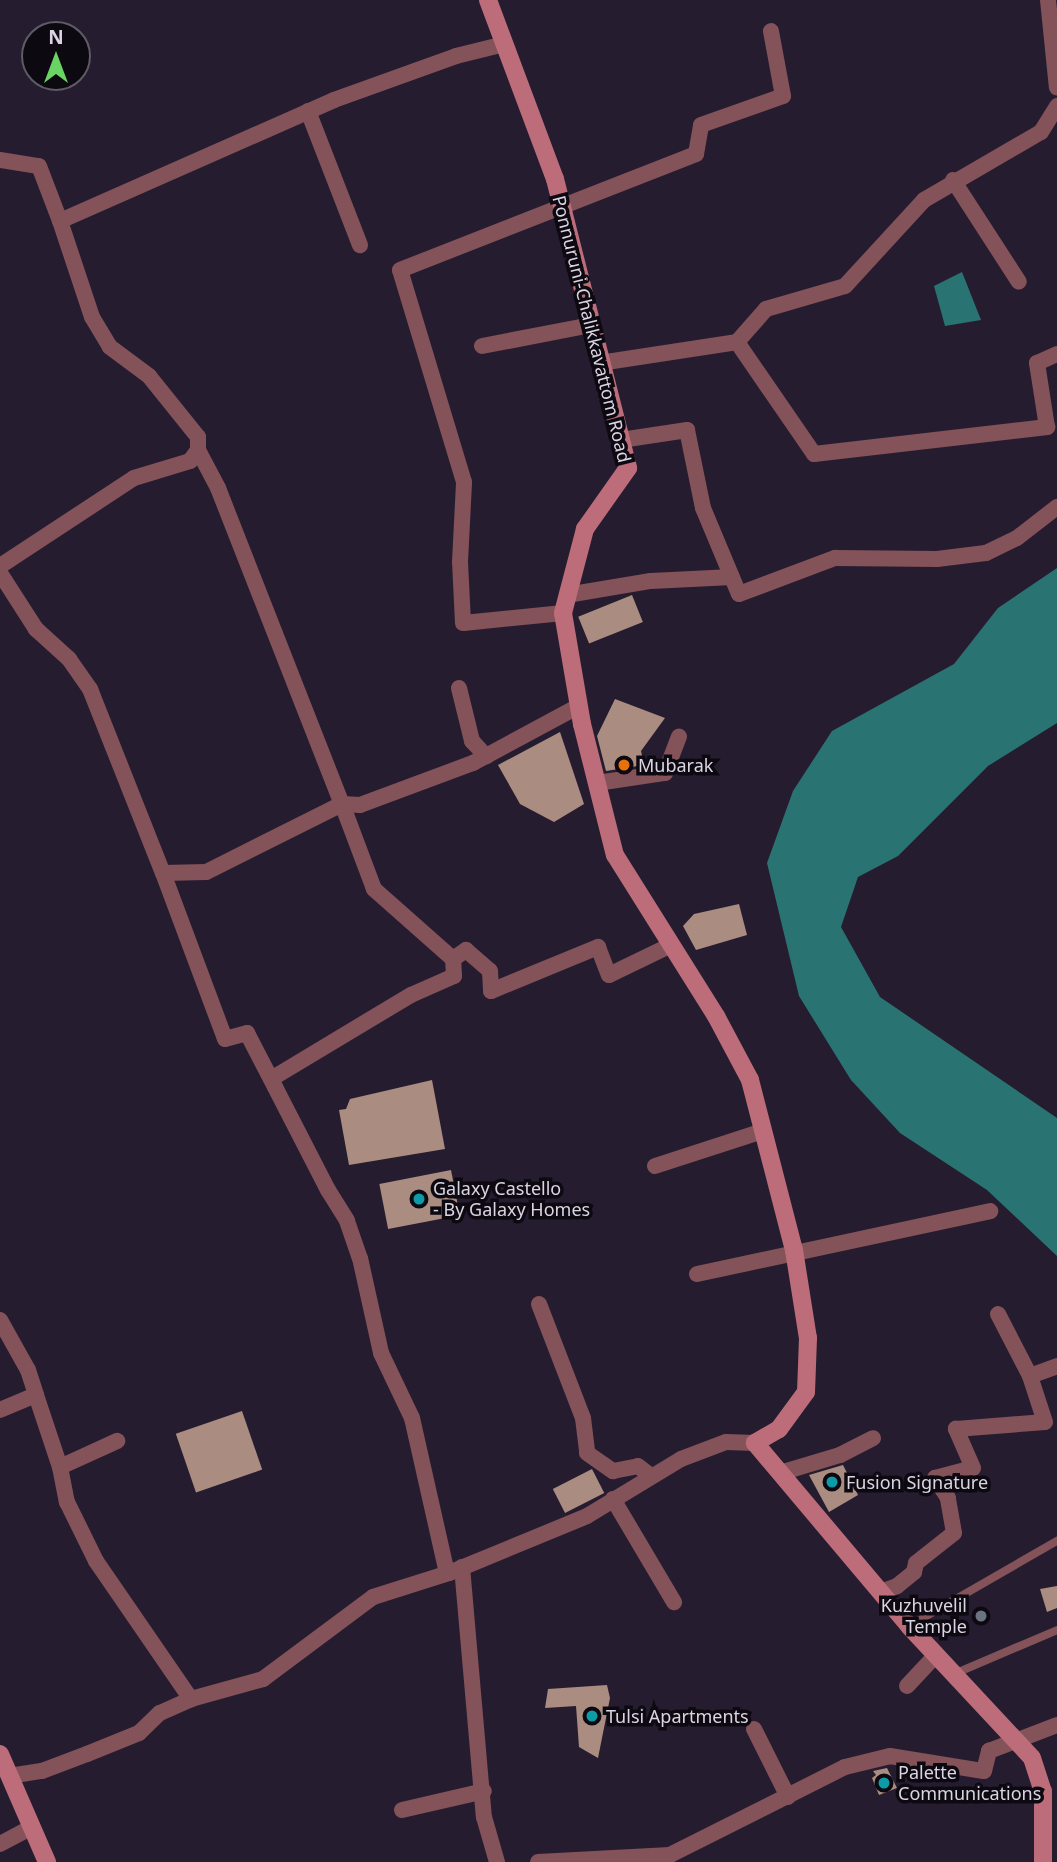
<!DOCTYPE html>
<html>
<head>
<meta charset="utf-8">
<style>
  body { margin:0 }
  #map { position:relative; width:1057px; height:1862px; overflow:hidden; background:#261c30; font-family:"Noto Sans",sans-serif }
  div>[style] { position:absolute }
  [style*='--x'] { left:calc(var(--x)*1px); top:calc(var(--y)*1px); width:calc(var(--w)*1px); rotate:calc(var(--a)*1deg) }
  .water>* { inset:0; background:#2a7373 }
  .building>* { inset:0; background:#aa8d80; transform-origin:0 0 }
  .lane>* { height:8px; margin:-4px; padding:0 4px; transform-origin:4px; border-radius:4px; background:#845259 }
  .street>* { height:16px; margin:-8px; padding:0 8px; transform-origin:8px; border-radius:8px; background:#845259 }
  .secondary>* { height:18px; margin:-9px; padding:0 9px; transform-origin:9px; border-radius:9px; background:#bc6d79 }
  .dots>* { width:19px; height:19px; translate:-50% -50%; box-sizing:border-box; border:4px solid #0d0911; border-radius:50% }
  span { translate:-50% -50%; white-space:nowrap; text-align:center; line-height:1.15; -webkit-text-stroke:7px #0d0911; paint-order:stroke }
  .street-label { font-size:18px; color:#dbd5e3 }
  .poi-label { font-size:18px; color:#dbd5e3 }
  .left { translate:0 -50%; text-align:left }
  .right { translate:-100% -50%; text-align:right }
  .north { position:absolute; left:21px; top:21px; width:70px; height:70px; box-sizing:border-box; background:#0d0911; border:2px solid #5f5b65; border-radius:50%; rotate:0deg; font-size:19px; font-weight:700; line-height:28px; text-align:center; color:#dbd5e3 }
  .north::after { content:''; display:block; margin:auto; width:24px; height:32px; background:#69d464; clip-path:polygon(50% 0,100% 100%,50% 72%,0 100%) }
</style>
</head>
<body>
<div id="map">
  <div class="water">
    <i style="clip-path:polygon(962px 272px,981px 320px,945px 326px,934px 286px)"></i>
    <i style="clip-path:polygon(1057px 568px,1057px 723px,988px 766px,898px 856px,858px 877px,841px 927px,880px 997px,1057px 1118px,1057px 1256px,987px 1190px,900px 1133px,851px 1080px,799px 996px,767px 863px,793px 791px,832px 731px,954px 664px,998px 608px)"></i>
  </div>
  <div class="building">
    <i style="left:632px;top:595px;width:29px;height:58px;rotate:68deg"></i>
    <i style="clip-path:polygon(615px 699px,665px 718px,641px 751px,644px 765px,606px 771px,597px 736px)"></i>
    <i style="clip-path:polygon(560px 732px,584px 804px,554px 822px,520px 804px,498px 765px)"></i>
    <i style="clip-path:polygon(739px 904px,747px 935px,696px 950px,683px 926px,694px 914px)"></i>
    <i style="clip-path:polygon(432px 1080px,445px 1149px,349px 1165px,339px 1110px,346px 1109px,350px 1099px)"></i>
    <i style="left:451px;top:1170px;width:46px;height:73px;rotate:79deg"></i>
    <i style="left:242px;top:1411px;width:62px;height:70px;rotate:71deg"></i>
    <i style="clip-path:polygon(843px 1465px,858px 1495px,829px 1512px,809px 1475px)"></i>
    <i style="left:592px;top:1469px;width:27px;height:44px;rotate:63deg"></i>
    <i style="clip-path:polygon(1057px 1586px,1057px 1608px,1047px 1612px,1040px 1589px)"></i>
    <i style="clip-path:polygon(607px 1685px,610px 1698px,598px 1758px,579px 1747px,576px 1706px,545px 1708px,548px 1689px)"></i>
    <i style="clip-path:polygon(887px 1768px,897px 1788px,879px 1795px,872px 1778px,876px 1775px,873px 1771px)"></i>
  </div>
  <div class="lane">
    <i style="--x:909;--y:1626;--w:171;--a:-29.9"></i>
    <i style="--x:954;--y:1674;--w:112;--a:-23.1"></i>
  </div>
  <div class="street">
    <i style="--x:1048;--y:0;--w:88;--a:84.2"></i>
    <i style="--x:308;--y:111;--w:144;--a:68.8"></i>
    <i style="--x:0;--y:160;--w:39;--a:9"></i>
    <i style="--x:39;--y:166;--w:59;--a:69.1"></i>
    <i style="--x:953;--y:180;--w:121;--a:57.1"></i>
    <i style="--x:737;--y:342;--w:136;--a:55.5"></i>
    <i style="--x:814;--y:454;--w:235;--a:-6.6"></i>
    <i style="--x:1047;--y:427;--w:65;--a:-98.9"></i>
    <i style="--x:1037;--y:363;--w:22;--a:-24"></i>
    <i style="--x:482;--y:346;--w:111;--a:-10.9"></i>
    <i style="--x:600;--y:363;--w:139;--a:-8.7"></i>
    <i style="--x:737;--y:342;--w:44;--a:-48.7"></i>
    <i style="--x:766;--y:309;--w:82;--a:-16.2"></i>
    <i style="--x:845;--y:286;--w:117;--a:-47.4"></i>
    <i style="--x:924;--y:200;--w:135;--a:-30.2"></i>
    <i style="--x:1041;--y:132;--w:31;--a:-58"></i>
    <i style="--x:621;--y:440;--w:67;--a:-8.6"></i>
    <i style="--x:687;--y:430;--w:80;--a:78.4"></i>
    <i style="--x:703;--y:508;--w:93;--a:67.3"></i>
    <i style="--x:739;--y:594;--w:103;--a:-20.6"></i>
    <i style="--x:835;--y:558;--w:102;--a:0.6"></i>
    <i style="--x:937;--y:559;--w:49;--a:-7"></i>
    <i style="--x:986;--y:553;--w:34;--a:-26"></i>
    <i style="--x:1017;--y:538;--w:51;--a:-37.8"></i>
    <i style="--x:198;--y:450;--w:43;--a:62.2"></i>
    <i style="--x:218;--y:488;--w:339;--a:68.6"></i>
    <i style="--x:342;--y:804;--w:18;--a:3"></i>
    <i style="--x:360;--y:805;--w:121;--a:-20.4"></i>
    <i style="--x:473;--y:763;--w:120;--a:-28.3"></i>
    <i style="--x:0;--y:566;--w:160;--a:-33.3"></i>
    <i style="--x:134;--y:478;--w:59;--a:-16.9"></i>
    <i style="--x:190;--y:461;--w:14;--a:-54"></i>
    <i style="--x:198;--y:450;--w:13;--a:-90"></i>
    <i style="--x:198;--y:437;--w:78;--a:-128.8"></i>
    <i style="--x:149;--y:376;--w:49;--a:-143.4"></i>
    <i style="--x:110;--y:347;--w:35;--a:-121"></i>
    <i style="--x:92;--y:317;--w:101;--a:-108.4"></i>
    <i style="--x:60;--y:221;--w:300;--a:-23.8"></i>
    <i style="--x:334;--y:100;--w:130;--a:-19.8"></i>
    <i style="--x:456;--y:56;--w:50;--a:-13.8"></i>
    <i style="--x:0;--y:573;--w:67;--a:57.3"></i>
    <i style="--x:36;--y:629;--w:45;--a:42.3"></i>
    <i style="--x:69;--y:659;--w:37;--a:55"></i>
    <i style="--x:90;--y:689;--w:198;--a:68.4"></i>
    <i style="--x:567;--y:595;--w:85;--a:-9.5"></i>
    <i style="--x:651;--y:581;--w:81;--a:-2.8"></i>
    <i style="--x:563;--y:613;--w:100;--a:174.3"></i>
    <i style="--x:463;--y:623;--w:61;--a:-92.8"></i>
    <i style="--x:460;--y:562;--w:80;--a:-87.1"></i>
    <i style="--x:464;--y:482;--w:221;--a:-106.8"></i>
    <i style="--x:400;--y:270;--w:318;--a:-21.4"></i>
    <i style="--x:696;--y:154;--w:29;--a:-80"></i>
    <i style="--x:701;--y:125;--w:87;--a:-19.5"></i>
    <i style="--x:783;--y:96;--w:66;--a:-100.5"></i>
    <i style="--x:459;--y:688;--w:55;--a:76.2"></i>
    <i style="--x:472;--y:741;--w:21;--a:47"></i>
    <i style="--x:597;--y:783;--w:69;--a:-8.4"></i>
    <i style="--x:665;--y:773;--w:39;--a:-69"></i>
    <i style="--x:453;--y:959;--w:16;--a:-35"></i>
    <i style="--x:466;--y:950;--w:32;--a:41"></i>
    <i style="--x:490;--y:971;--w:20;--a:87"></i>
    <i style="--x:491;--y:991;--w:116;--a:-22.4"></i>
    <i style="--x:598;--y:947;--w:30;--a:69"></i>
    <i style="--x:609;--y:975;--w:69;--a:-25.8"></i>
    <i style="--x:271;--y:1079;--w:163;--a:-31"></i>
    <i style="--x:411;--y:995;--w:47;--a:-23.8"></i>
    <i style="--x:454;--y:976;--w:17;--a:-93"></i>
    <i style="--x:453;--y:959;--w:106;--a:-138.5"></i>
    <i style="--x:374;--y:889;--w:91;--a:-110.6"></i>
    <i style="--x:342;--y:804;--w:152;--a:153.4"></i>
    <i style="--x:206;--y:872;--w:43;--a:178.7"></i>
    <i style="--x:163;--y:873;--w:177;--a:69.5"></i>
    <i style="--x:225;--y:1039;--w:23;--a:-15"></i>
    <i style="--x:247;--y:1033;--w:61;--a:62.6"></i>
    <i style="--x:275;--y:1087;--w:116;--a:62.8"></i>
    <i style="--x:328;--y:1190;--w:36;--a:58"></i>
    <i style="--x:347;--y:1221;--w:39;--a:71"></i>
    <i style="--x:360;--y:1258;--w:97;--a:77.5"></i>
    <i style="--x:381;--y:1353;--w:72;--a:64.5"></i>
    <i style="--x:412;--y:1418;--w:159;--a:77.3"></i>
    <i style="--x:655;--y:1166;--w:114;--a:-18"></i>
    <i style="--x:697;--y:1274;--w:300;--a:-12.1"></i>
    <i style="--x:539;--y:1304;--w:122;--a:68.9"></i>
    <i style="--x:583;--y:1418;--w:35;--a:83"></i>
    <i style="--x:587;--y:1453;--w:32;--a:35"></i>
    <i style="--x:613;--y:1471;--w:25;--a:-11"></i>
    <i style="--x:638;--y:1466;--w:16;--a:38"></i>
    <i style="--x:998;--y:1314;--w:70;--a:62.7"></i>
    <i style="--x:0;--y:1320;--w:57;--a:60.8"></i>
    <i style="--x:28;--y:1370;--w:26;--a:72"></i>
    <i style="--x:0;--y:1410;--w:39;--a:-23"></i>
    <i style="--x:36;--y:1395;--w:76;--a:71.6"></i>
    <i style="--x:60;--y:1467;--w:63;--a:-24.5"></i>
    <i style="--x:60;--y:1467;--w:36;--a:79"></i>
    <i style="--x:67;--y:1502;--w:66;--a:63.8"></i>
    <i style="--x:96;--y:1561;--w:168;--a:55.5"></i>
    <i style="--x:780;--y:1473;--w:63;--a:-16.7"></i>
    <i style="--x:840;--y:1455;--w:37;--a:-27"></i>
    <i style="--x:613;--y:1499;--w:120;--a:59.4"></i>
    <i style="--x:462;--y:1567;--w:251;--a:85"></i>
    <i style="--x:484;--y:1817;--w:47;--a:73.9"></i>
    <i style="--x:880;--y:1592;--w:18;--a:-19"></i>
    <i style="--x:897;--y:1586;--w:22;--a:-39"></i>
    <i style="--x:914;--y:1572;--w:9;--a:-77"></i>
    <i style="--x:916;--y:1563;--w:48;--a:-38.3"></i>
    <i style="--x:954;--y:1533;--w:36;--a:-100"></i>
    <i style="--x:948;--y:1498;--w:24;--a:-123"></i>
    <i style="--x:935;--y:1478;--w:39;--a:-15"></i>
    <i style="--x:973;--y:1468;--w:43;--a:-113.6"></i>
    <i style="--x:956;--y:1429;--w:89;--a:-4.5"></i>
    <i style="--x:1045;--y:1422;--w:48;--a:-108.1"></i>
    <i style="--x:1030;--y:1376;--w:29;--a:-20"></i>
    <i style="--x:907;--y:1686;--w:42;--a:-46.9"></i>
    <i style="--x:754;--y:1729;--w:76;--a:63.4"></i>
    <i style="--x:9;--y:1776;--w:33;--a:-9"></i>
    <i style="--x:42;--y:1771;--w:48;--a:-20.7"></i>
    <i style="--x:87;--y:1754;--w:56;--a:-22"></i>
    <i style="--x:139;--y:1733;--w:29;--a:-44"></i>
    <i style="--x:160;--y:1713;--w:34;--a:-24"></i>
    <i style="--x:191;--y:1699;--w:75;--a:-15.5"></i>
    <i style="--x:263;--y:1679;--w:137;--a:-36.7"></i>
    <i style="--x:373;--y:1597;--w:80;--a:-17.5"></i>
    <i style="--x:449;--y:1573;--w:149;--a:-22.4"></i>
    <i style="--x:587;--y:1516;--w:110;--a:-31.2"></i>
    <i style="--x:681;--y:1459;--w:48;--a:-20.7"></i>
    <i style="--x:726;--y:1442;--w:29;--a:2"></i>
    <i style="--x:402;--y:1810;--w:84;--a:-13"></i>
    <i style="--x:0;--y:1844;--w:36;--a:-28"></i>
    <i style="--x:538;--y:1862;--w:132;--a:-3"></i>
    <i style="--x:670;--y:1855;--w:196;--a:-26.7"></i>
    <i style="--x:845;--y:1767;--w:46;--a:-13.7"></i>
    <i style="--x:890;--y:1756;--w:95;--a:9.1"></i>
    <i style="--x:984;--y:1771;--w:21;--a:-76"></i>
    <i style="--x:989;--y:1751;--w:73;--a:-20.9"></i>
  </div>
  <div class="secondary">
    <i style="--x:488;--y:0;--w:191;--a:69.5"></i>
    <i style="--x:555;--y:179;--w:298;--a:75.8"></i>
    <i style="--x:628;--y:468;--w:75;--a:125.2"></i>
    <i style="--x:585;--y:529;--w:87;--a:104.7"></i>
    <i style="--x:563;--y:613;--w:113;--a:80.3"></i>
    <i style="--x:582;--y:724;--w:135;--a:75.9"></i>
    <i style="--x:615;--y:855;--w:190;--a:57.9"></i>
    <i style="--x:716;--y:1016;--w:72;--a:62"></i>
    <i style="--x:750;--y:1080;--w:176;--a:75.5"></i>
    <i style="--x:794;--y:1250;--w:89;--a:81"></i>
    <i style="--x:808;--y:1338;--w:54;--a:92.1"></i>
    <i style="--x:806;--y:1392;--w:46;--a:126.1"></i>
    <i style="--x:779;--y:1429;--w:28;--a:150"></i>
    <i style="--x:755;--y:1443;--w:239;--a:49.9"></i>
    <i style="--x:909;--y:1626;--w:180;--a:47"></i>
    <i style="--x:1032;--y:1758;--w:35;--a:72"></i>
    <i style="--x:1043;--y:1791;--w:71;--a:90"></i>
    <i style="--x:0;--y:1754;--w:118;--a:66.5"></i>
  </div>
  <div class="dots">
    <i style="left:624px;top:765px;background:#e8710a"></i>
    <i style="left:419px;top:1199px;background:#0f9aa8"></i>
    <i style="left:832px;top:1482px;background:#0f9aa8"></i>
    <i style="left:981px;top:1616px;background:#6b7280"></i>
    <i style="left:592px;top:1716px;background:#0f9aa8"></i>
    <i style="left:884px;top:1783px;background:#0f9aa8"></i>
  </div>
  <div class="street-label">
    <span style="left:592px;top:329px;rotate:76deg">Ponnuruni-Chalikkavattom Road</span>
  </div>
  <div class="poi-label">
    <span class="left" style="left:638px;top:765px">Mubarak</span>
    <span class="left" style="left:433px;top:1199px">Galaxy Castello<br>- By Galaxy Homes</span>
    <span class="left" style="left:846px;top:1482px">Fusion Signature</span>
    <span class="right" style="left:967px;top:1616px">Kuzhuvelil<br>Temple</span>
    <span class="left" style="left:606px;top:1716px">Tulsi Apartments</span>
    <span class="left" style="left:898px;top:1783px">Palette<br>Communications</span>
  </div>
  <div class="north">N</div>
</div>
</body>
</html>
